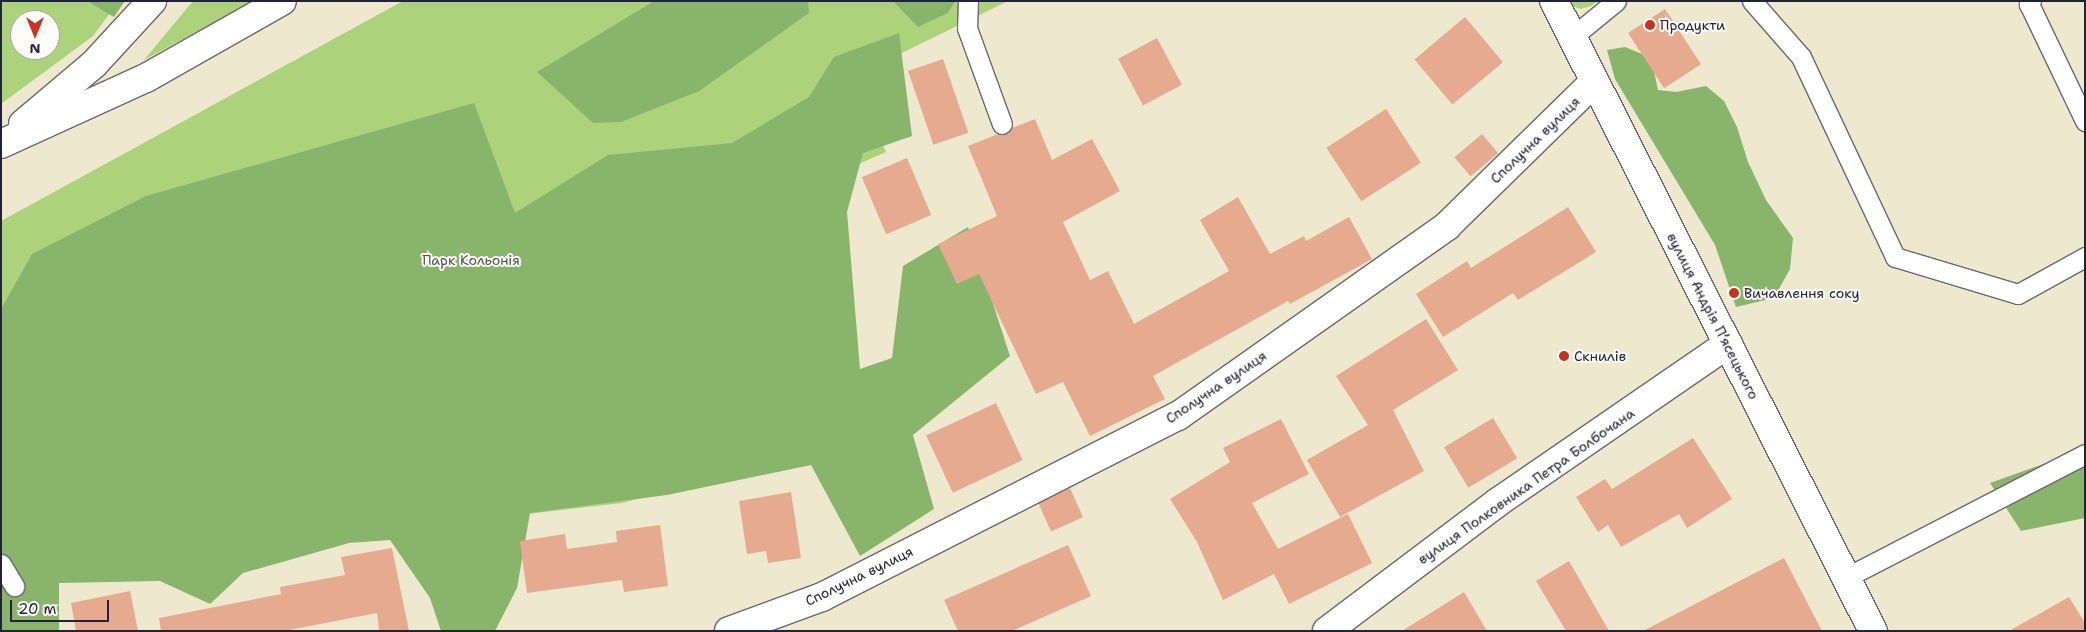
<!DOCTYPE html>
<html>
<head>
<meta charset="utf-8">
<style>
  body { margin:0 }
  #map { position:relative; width:2086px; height:632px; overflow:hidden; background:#eee9ce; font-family:"Shantell Sans",sans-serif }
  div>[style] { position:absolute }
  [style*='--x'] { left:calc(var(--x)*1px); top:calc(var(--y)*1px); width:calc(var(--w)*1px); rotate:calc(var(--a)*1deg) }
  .green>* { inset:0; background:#acd27c }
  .forest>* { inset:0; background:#89b46c }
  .building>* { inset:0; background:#e5aa90; transform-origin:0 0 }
  .roads { filter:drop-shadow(1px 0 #69686e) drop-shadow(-1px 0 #69686e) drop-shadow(0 1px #69686e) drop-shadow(0 -1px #69686e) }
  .service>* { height:19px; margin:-9.5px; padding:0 9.5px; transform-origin:9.5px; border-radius:9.5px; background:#fff }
  .minor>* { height:28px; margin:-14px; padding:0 14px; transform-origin:14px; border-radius:14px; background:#fff }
  .tertiary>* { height:28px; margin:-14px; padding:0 14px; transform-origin:14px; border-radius:14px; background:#fff }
  .dots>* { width:14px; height:14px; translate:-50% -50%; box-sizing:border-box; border:2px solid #fdfcf7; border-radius:50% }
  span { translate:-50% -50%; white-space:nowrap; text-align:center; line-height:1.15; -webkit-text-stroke:4px #fdfcf7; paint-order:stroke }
  .poi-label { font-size:14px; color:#22223b }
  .left { translate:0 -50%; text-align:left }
  .street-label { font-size:14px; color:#22223b }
  .park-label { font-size:14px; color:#4b574e }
  .frame { position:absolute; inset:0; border:2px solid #22223b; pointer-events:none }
  .north { position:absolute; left:10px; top:10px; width:50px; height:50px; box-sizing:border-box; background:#fdfcf7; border:1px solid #a5a5ac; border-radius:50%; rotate:180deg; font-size:14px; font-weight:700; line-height:20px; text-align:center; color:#22223b }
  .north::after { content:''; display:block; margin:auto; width:18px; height:22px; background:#c8321e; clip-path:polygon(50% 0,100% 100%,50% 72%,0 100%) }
  .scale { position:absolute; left:10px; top:600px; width:99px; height:22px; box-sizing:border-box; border:2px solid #22223b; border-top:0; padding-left:6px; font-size:15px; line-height:18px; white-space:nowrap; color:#22223b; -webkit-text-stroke:4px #fdfcf7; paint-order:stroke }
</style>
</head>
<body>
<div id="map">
  <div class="green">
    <i style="clip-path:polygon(evenodd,1px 1px,119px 1px,93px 36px,1px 104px,1px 1px,20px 20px,50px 20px,50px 50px,20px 50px,20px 20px)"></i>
    <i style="clip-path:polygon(193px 1px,254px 1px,144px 60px)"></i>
    <i style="clip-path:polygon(403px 1px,1008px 1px,853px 77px,886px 152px,840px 172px,863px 439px,622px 503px,310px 539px,1px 593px,1px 221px)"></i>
    <i style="clip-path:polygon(1565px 1px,1598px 1px,1591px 6px,1581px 9px,1571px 6px)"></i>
  </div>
  <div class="forest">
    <i style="clip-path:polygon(87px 1px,125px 1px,114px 17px)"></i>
    <i style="clip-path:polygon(654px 1px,808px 1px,809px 13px,699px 91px,621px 122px,593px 123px,537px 72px)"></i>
    <i style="clip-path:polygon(893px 1px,955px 1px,948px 13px,918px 27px)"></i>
    <i style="clip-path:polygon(899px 33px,912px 136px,863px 153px,847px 212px,860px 369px,892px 358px,903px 266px,968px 227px,1010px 356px,913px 435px,934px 509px,860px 556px,811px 465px,667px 495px,530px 513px,517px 588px,495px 631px,441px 631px,430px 598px,390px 540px,349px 543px,243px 573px,210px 604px,160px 581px,59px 583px,59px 631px,1px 631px,1px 309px,32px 254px,146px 196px,474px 103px,515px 213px,608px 155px,732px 143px,809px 97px,834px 57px)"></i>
    <i style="clip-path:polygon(1625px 47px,1647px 56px,1654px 71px,1658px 90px,1676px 92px,1706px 86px,1724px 101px,1737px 127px,1748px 162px,1766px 200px,1793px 238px,1790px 269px,1774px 298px,1736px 307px,1715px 245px,1615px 79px,1607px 50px)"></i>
    <i style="clip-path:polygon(2085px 449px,2085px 518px,2021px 531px,1990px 483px)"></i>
  </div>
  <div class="building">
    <i style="left:1665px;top:9px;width:66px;height:44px;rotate:57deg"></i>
    <i style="left:1465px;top:17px;width:59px;height:66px;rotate:50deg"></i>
    <i style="left:1157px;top:38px;width:53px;height:44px;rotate:62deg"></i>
    <i style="left:943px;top:59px;width:78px;height:37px;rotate:71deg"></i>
    <i style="left:1386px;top:109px;width:64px;height:71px;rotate:57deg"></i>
    <i style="clip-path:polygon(1035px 119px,1052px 160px,1092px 139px,1120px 191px,1063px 222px,1090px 280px,1108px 271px,1134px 324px,1229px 271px,1200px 220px,1238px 197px,1270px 254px,1304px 236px,1306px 241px,1349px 217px,1372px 259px,1290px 304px,1288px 301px,1153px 376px,1165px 399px,1090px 436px,1063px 382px,1036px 394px,979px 274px,957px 284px,938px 244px,997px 216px,968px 146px,998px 134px,1006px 134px,1012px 128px)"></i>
    <i style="left:1482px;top:134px;width:25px;height:36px;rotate:50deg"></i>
    <i style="left:907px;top:158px;width:62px;height:49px;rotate:67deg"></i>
    <i style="clip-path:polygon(1568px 207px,1596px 252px,1518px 300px,1513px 293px,1443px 337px,1416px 294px,1467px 261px,1471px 268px)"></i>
    <i style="clip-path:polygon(1426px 319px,1458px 370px,1393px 410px,1424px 471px,1340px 517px,1307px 460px,1368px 425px,1336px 376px)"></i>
    <i style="left:996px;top:403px;width:63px;height:77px;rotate:65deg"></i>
    <i style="left:1493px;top:418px;width:47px;height:57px;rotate:59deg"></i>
    <i style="clip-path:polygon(1281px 419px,1309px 474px,1252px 503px,1278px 549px,1348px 514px,1372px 563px,1289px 604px,1274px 574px,1223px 600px,1197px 542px,1170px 499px,1230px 462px,1223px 448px)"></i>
    <i style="clip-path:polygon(1693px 438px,1732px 499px,1687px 528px,1679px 514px,1621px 547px,1608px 525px,1598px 532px,1576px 497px,1605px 479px,1612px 489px)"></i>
    <i style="left:1070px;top:488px;width:32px;height:35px;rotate:66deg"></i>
    <i style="clip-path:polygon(791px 492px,801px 558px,768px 563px,766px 551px,747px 554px,739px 501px)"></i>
    <i style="clip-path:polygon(660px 525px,668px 586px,624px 592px,622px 580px,527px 593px,520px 541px,565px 534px,567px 549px,617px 542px,616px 531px)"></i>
    <i style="clip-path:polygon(1068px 545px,1091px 596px,1012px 631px,958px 631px,944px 600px)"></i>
    <i style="clip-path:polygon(392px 548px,409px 631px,379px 631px,377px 613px,284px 631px,161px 631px,159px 618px,281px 594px,280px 587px,345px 575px,341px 557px)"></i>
    <i style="clip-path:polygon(1784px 558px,1822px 631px,1643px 631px)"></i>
    <i style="clip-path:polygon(1569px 561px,1609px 631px,1566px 631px,1536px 581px)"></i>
    <i style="clip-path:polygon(130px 591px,138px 631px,76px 631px,71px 603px)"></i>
    <i style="clip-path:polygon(1464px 592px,1487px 631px,1402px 631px)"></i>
    <i style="clip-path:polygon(2069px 597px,2085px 623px,2085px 631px,2009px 631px)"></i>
  </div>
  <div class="roads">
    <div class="service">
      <i style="--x:968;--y:1;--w:27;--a:92"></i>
      <i style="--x:967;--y:28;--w:102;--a:70"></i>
      <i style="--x:1752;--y:1;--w:74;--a:48.8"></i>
      <i style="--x:1801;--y:57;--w:221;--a:64.8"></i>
      <i style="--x:1895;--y:257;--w:128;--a:16.7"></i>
      <i style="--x:2018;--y:294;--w:77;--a:-28.9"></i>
      <i style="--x:2031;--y:1;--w:4;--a:124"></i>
      <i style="--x:2029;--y:4;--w:130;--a:64.4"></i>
      <i style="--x:1571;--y:38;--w:58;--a:-39.4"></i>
      <i style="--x:1;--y:564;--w:26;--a:59"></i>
      <i style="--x:1845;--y:578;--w:270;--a:-27.3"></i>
    </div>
    <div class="minor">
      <i style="--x:1554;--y:1;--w:706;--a:63.14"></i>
      <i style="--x:729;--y:631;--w:99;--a:-20.1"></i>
      <i style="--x:822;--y:597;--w:399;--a:-27"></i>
      <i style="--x:1178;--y:416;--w:329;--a:-35.2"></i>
      <i style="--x:1447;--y:226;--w:204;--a:-44.4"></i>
      <i style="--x:1327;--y:631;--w:214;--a:-37"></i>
      <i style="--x:1498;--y:502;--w:279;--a:-34.5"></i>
    </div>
    <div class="tertiary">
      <i style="--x:23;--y:124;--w:93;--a:-40.2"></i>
      <i style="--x:94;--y:64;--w:86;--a:-47.4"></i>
      <i style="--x:1;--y:144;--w:159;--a:-24.5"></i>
      <i style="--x:146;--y:78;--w:156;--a:-29.5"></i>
    </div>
  </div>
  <div class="dots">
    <i style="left:1650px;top:25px;background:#c8321e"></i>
    <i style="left:1734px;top:293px;background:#c8321e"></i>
    <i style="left:1564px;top:356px;background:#c8321e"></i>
  </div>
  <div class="poi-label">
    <span class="left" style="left:1660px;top:25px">Продукти</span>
    <span class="left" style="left:1744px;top:293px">Вичавлення соку</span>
    <span class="left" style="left:1574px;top:356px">Скнилів</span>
  </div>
  <div class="street-label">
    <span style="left:1535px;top:140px;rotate:-44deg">Сполучна вулиця</span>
    <span style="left:1713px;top:316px;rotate:63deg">вулиця Андрія Пʼясецького</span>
    <span style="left:1216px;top:387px;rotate:-34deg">Сполучна вулиця</span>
    <span style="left:1526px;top:486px;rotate:-35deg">вулиця Полковника Петра Болбочана</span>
    <span style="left:859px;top:576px;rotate:-26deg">Сполучна вулиця</span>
  </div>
  <div class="park-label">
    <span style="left:471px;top:260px">Парк Кольонія</span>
  </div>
  <div class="frame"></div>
  <div class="north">N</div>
  <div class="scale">20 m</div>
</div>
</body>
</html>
